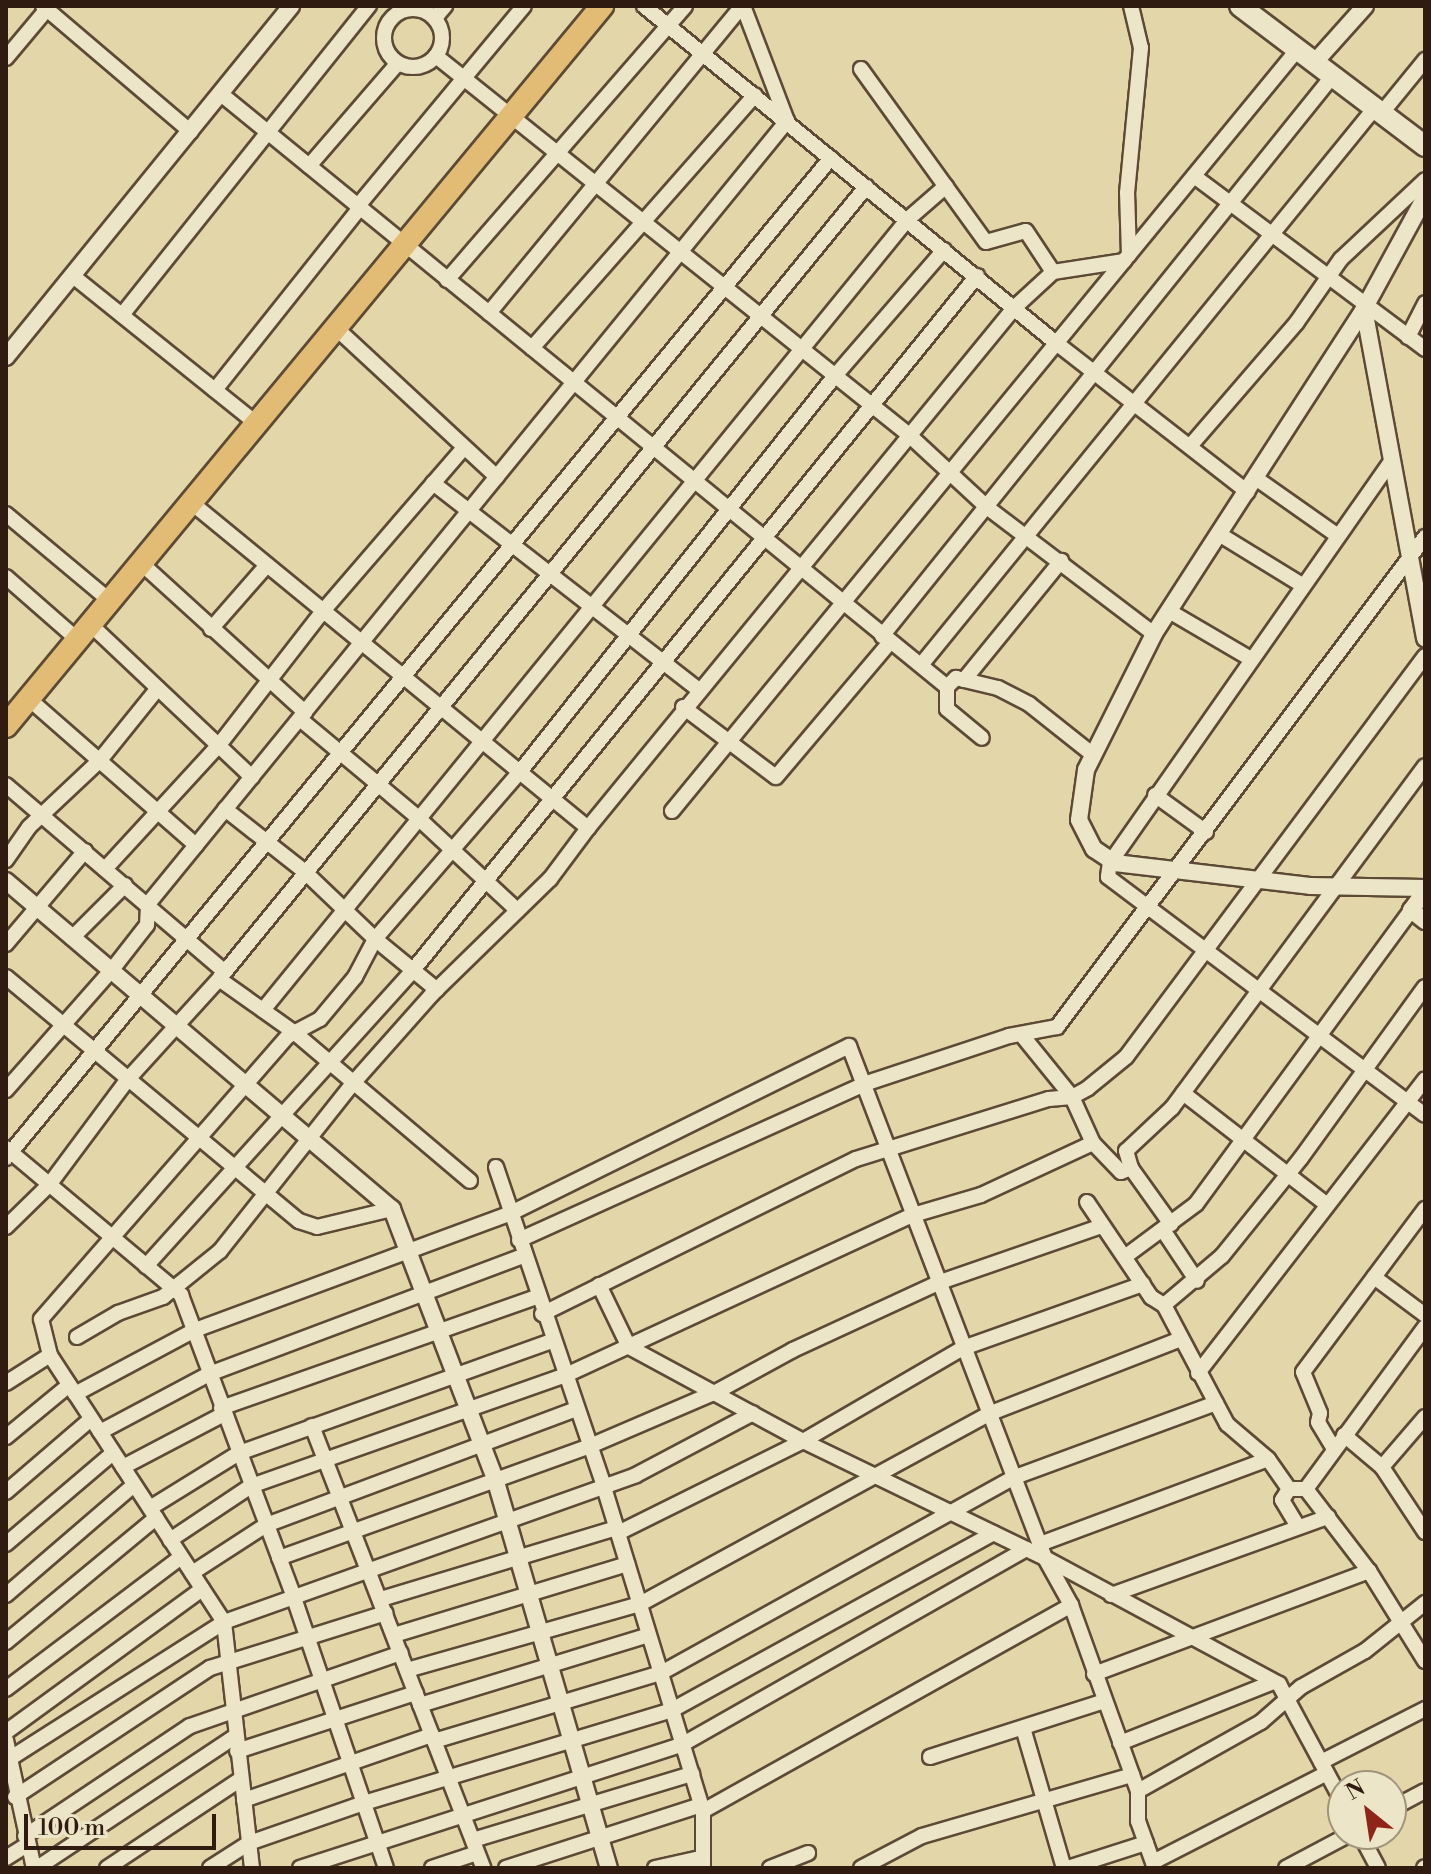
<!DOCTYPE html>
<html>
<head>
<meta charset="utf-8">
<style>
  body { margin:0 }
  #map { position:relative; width:1431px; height:1874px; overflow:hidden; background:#e3d7a9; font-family:"Libre Bodoni",serif }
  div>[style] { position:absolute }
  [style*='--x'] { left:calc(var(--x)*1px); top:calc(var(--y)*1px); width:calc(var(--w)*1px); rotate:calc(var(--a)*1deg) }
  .roads { filter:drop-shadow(2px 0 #5c4a36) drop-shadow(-2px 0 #5c4a36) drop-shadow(0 2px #5c4a36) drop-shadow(0 -2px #5c4a36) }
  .minor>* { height:14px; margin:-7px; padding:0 7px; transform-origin:7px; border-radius:7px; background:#ede5c7 }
  .minor>.ring { margin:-7px; padding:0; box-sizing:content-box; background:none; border:14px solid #ede5c7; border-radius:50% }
  .tertiary>* { height:16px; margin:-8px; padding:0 8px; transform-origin:8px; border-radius:8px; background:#ede5c7 }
  .secondary>* { height:20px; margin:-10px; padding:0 10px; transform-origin:10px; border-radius:10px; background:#ede5c7 }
  .primary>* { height:22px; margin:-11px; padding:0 11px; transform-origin:11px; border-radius:11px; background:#e2bc74 }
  span { translate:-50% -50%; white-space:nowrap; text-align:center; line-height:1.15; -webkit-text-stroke:6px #ede5c7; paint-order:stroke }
  .frame { position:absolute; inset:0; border:8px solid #2f1b0f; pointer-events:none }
  .north { position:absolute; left:1327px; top:1770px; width:80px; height:80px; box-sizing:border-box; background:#ede5c7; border:2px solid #a1947d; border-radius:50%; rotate:330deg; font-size:22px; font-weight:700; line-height:32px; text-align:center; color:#2f1b0f }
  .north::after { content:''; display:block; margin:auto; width:28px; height:36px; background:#8f2418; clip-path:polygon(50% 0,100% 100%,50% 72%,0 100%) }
  .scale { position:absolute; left:24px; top:1814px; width:192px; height:36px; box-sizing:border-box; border:4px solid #2f1b0f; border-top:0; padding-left:10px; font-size:24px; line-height:28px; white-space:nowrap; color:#2f1b0f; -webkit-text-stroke:6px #ede5c7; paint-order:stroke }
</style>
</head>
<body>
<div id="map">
  <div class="roads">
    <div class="minor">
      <i style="--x:43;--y:6;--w:194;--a:40.4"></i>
      <i style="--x:644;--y:6;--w:531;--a:39.27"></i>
      <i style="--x:1055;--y:342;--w:244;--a:37.9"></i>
      <i class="ring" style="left:384px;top:9px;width:44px;height:44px"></i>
      <i style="--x:435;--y:18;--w:16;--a:-50"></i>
      <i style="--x:436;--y:56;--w:605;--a:38.69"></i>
      <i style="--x:908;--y:434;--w:109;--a:42.8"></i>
      <i style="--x:988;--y:508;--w:208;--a:37.2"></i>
      <i style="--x:6;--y:58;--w:64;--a:-50.1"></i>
      <i style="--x:861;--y:69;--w:213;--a:54.2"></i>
      <i style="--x:986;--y:242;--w:41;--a:-15.4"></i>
      <i style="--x:1026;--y:231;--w:49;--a:56.6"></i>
      <i style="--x:221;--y:94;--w:937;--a:39.24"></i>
      <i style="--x:947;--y:687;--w:13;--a:-45"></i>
      <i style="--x:956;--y:678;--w:43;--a:13.4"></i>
      <i style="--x:998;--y:688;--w:35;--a:27"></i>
      <i style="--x:1029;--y:704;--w:80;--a:38.4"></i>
      <i style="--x:1381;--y:114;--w:70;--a:-50.8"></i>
      <i style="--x:309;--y:166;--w:135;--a:-49.2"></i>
      <i style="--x:1194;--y:176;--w:289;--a:36.8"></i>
      <i style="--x:357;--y:207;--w:261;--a:-50.3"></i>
      <i style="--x:1129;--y:255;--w:62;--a:-91.8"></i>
      <i style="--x:1127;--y:193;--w:146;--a:-84.5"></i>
      <i style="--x:1141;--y:48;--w:43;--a:-103.4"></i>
      <i style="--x:73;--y:276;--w:236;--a:38.8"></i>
      <i style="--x:447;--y:280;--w:363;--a:-49"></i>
      <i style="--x:489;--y:313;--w:398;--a:-50.5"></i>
      <i style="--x:122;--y:315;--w:396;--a:-51.4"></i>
      <i style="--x:336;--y:328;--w:219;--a:42.8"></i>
      <i style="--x:1408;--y:337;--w:38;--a:-63"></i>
      <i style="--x:532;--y:348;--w:337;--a:-48.6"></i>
      <i style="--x:215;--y:390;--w:231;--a:-51.5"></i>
      <i style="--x:1191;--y:445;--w:162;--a:-49.2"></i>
      <i style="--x:1297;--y:322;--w:77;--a:-55.1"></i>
      <i style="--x:1341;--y:259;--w:115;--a:-43.2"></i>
      <i style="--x:1392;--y:460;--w:491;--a:125"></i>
      <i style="--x:1110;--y:862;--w:15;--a:98"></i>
      <i style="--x:1108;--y:877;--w:396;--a:36.9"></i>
      <i style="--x:1257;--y:479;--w:99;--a:35.1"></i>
      <i style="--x:433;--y:483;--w:337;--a:37.9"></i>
      <i style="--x:193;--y:504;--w:511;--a:39.36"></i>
      <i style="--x:588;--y:828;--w:672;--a:-50.67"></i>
      <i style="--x:1014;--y:308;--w:53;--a:-42.7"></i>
      <i style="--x:1053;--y:272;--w:72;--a:-8.8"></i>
      <i style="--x:6;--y:514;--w:136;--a:39.9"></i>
      <i style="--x:1219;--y:534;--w:97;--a:31.6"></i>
      <i style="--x:141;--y:563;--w:222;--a:42.3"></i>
      <i style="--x:6;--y:577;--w:96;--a:41.2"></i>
      <i style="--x:1169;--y:611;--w:93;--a:30.4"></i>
      <i style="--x:90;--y:624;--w:223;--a:43.4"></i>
      <i style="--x:211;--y:629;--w:85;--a:-48.8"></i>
      <i style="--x:882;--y:636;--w:716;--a:-51.18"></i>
      <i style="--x:921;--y:665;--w:717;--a:-50.83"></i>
      <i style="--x:964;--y:680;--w:154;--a:-50.8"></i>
      <i style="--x:947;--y:687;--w:22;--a:90"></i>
      <i style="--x:947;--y:709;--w:45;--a:39.6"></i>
      <i style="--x:29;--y:699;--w:222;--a:41.2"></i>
      <i style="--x:683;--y:707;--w:116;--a:37"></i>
      <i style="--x:776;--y:777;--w:177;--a:-49.8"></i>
      <i style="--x:300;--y:719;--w:153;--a:39.9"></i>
      <i style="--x:417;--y:817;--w:137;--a:42.9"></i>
      <i style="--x:6;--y:785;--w:287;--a:40.5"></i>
      <i style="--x:1155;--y:795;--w:63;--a:36"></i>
      <i style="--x:225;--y:809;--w:102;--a:38.2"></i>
      <i style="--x:305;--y:872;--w:97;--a:43.7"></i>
      <i style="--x:375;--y:939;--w:220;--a:-49.1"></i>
      <i style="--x:519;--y:773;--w:506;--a:-51.5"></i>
      <i style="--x:834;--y:377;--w:168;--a:-49.1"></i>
      <i style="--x:672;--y:811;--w:985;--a:-50.6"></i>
      <i style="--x:6;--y:860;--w:40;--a:-55.1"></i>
      <i style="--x:29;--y:827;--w:98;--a:-43.3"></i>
      <i style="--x:100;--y:760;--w:92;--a:-51.1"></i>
      <i style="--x:105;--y:869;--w:168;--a:-47.4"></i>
      <i style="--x:219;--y:745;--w:170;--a:-52.2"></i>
      <i style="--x:323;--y:611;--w:214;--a:-49.2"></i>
      <i style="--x:72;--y:938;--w:75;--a:-45"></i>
      <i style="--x:6;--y:944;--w:122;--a:-49.7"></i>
      <i style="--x:6;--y:977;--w:381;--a:39.8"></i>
      <i style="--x:299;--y:1221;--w:19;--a:18"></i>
      <i style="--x:317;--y:1227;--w:77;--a:-13.5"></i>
      <i style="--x:219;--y:979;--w:93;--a:35.4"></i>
      <i style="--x:295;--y:1033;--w:229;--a:40.2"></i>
      <i style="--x:263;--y:1010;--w:1021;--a:-50.81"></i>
      <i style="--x:908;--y:219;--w:50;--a:-41"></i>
      <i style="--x:1021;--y:1034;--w:81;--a:51"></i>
      <i style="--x:1072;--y:1097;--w:51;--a:65.5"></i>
      <i style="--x:1093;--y:1143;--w:40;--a:46"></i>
      <i style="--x:1121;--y:1172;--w:11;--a:-22"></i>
      <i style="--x:1131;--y:1168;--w:69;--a:54.5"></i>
      <i style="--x:6;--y:1090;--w:159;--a:-48.6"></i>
      <i style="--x:111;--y:971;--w:58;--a:-52"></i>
      <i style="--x:147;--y:925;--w:21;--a:-87"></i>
      <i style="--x:148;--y:904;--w:1011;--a:-50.78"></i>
      <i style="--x:787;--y:121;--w:123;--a:-110.9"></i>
      <i style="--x:1183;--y:1093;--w:181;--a:37.8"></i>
      <i style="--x:6;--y:1148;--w:229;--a:40"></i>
      <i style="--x:181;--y:1295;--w:320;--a:69.5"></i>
      <i style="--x:293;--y:1595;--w:288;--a:71.2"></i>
      <i style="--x:6;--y:1158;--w:1296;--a:-50.48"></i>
      <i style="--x:496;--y:1167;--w:335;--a:71.3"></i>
      <i style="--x:603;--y:1484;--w:342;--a:73"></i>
      <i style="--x:703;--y:1811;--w:57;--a:90"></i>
      <i style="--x:1131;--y:1168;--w:18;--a:-106"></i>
      <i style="--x:1126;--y:1151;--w:63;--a:-43.1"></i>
      <i style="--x:1172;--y:1108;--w:425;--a:-53.5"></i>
      <i style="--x:1087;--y:1202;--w:115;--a:56"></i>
      <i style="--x:1151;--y:1297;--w:15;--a:32"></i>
      <i style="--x:1164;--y:1305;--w:135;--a:62.1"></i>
      <i style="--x:1227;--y:1424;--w:54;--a:40.5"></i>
      <i style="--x:1268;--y:1459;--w:37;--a:55"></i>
      <i style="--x:1289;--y:1489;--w:13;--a:122"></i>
      <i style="--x:1282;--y:1500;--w:29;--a:59"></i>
      <i style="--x:6;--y:1227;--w:60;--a:-44.3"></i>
      <i style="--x:49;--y:1185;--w:132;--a:-53.3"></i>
      <i style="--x:128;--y:1079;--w:135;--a:-47.7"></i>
      <i style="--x:219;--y:979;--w:1023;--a:-50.75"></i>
      <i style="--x:1163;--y:1230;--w:61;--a:56.3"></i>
      <i style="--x:519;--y:1240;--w:382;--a:-24.3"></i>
      <i style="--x:867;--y:1083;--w:150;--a:-18.3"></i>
      <i style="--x:1009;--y:1036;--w:49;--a:-10.6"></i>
      <i style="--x:1057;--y:1027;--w:613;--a:-53.09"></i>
      <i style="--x:1126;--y:1256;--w:87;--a:-36.6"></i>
      <i style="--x:1196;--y:1204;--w:364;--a:-53.8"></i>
      <i style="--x:146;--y:1266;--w:400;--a:-47.9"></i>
      <i style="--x:414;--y:969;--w:893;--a:-50.91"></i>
      <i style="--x:1374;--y:1277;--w:64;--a:36.7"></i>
      <i style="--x:599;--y:1285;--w:69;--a:64.2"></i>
      <i style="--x:629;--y:1347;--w:198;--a:28.4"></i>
      <i style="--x:803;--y:1441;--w:269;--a:25.8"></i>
      <i style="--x:1045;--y:1558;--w:266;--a:28.3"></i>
      <i style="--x:1279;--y:1684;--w:135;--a:61.7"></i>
      <i style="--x:1164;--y:1305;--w:76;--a:-40.2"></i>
      <i style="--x:1222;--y:1256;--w:126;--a:-51.1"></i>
      <i style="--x:1301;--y:1158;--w:211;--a:-54.1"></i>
      <i style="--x:542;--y:1314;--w:350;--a:-26.3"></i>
      <i style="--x:856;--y:1159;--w:202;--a:-17.3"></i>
      <i style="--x:1049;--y:1099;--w:23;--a:-5"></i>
      <i style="--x:1072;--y:1097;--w:18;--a:-29"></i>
      <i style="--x:1088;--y:1088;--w:49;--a:-39.2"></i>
      <i style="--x:1126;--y:1057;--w:500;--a:-53.29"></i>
      <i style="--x:77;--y:1337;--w:48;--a:-30.3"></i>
      <i style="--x:118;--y:1313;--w:48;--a:-19.6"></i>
      <i style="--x:163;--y:1297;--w:73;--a:-38.9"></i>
      <i style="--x:220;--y:1251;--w:216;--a:-51.6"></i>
      <i style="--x:354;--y:1082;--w:118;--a:-48.4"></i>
      <i style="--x:432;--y:994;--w:165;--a:-44.3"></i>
      <i style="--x:550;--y:879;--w:64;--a:-53.3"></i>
      <i style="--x:1198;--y:1373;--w:371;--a:-52.3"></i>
      <i style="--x:6;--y:1383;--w:52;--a:-32.5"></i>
      <i style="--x:75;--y:1394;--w:136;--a:-28.1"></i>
      <i style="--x:195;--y:1330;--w:337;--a:-20.3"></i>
      <i style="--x:511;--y:1213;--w:377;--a:-26.3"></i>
      <i style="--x:849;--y:1046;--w:548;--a:69.05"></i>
      <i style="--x:1045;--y:1558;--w:54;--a:61"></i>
      <i style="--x:1071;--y:1605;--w:198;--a:70.2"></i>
      <i style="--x:1138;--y:1791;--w:30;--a:90"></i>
      <i style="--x:1138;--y:1821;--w:50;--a:70.1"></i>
      <i style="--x:221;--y:1408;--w:334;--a:-19.4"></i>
      <i style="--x:312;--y:1426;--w:474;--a:68.8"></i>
      <i style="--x:100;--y:1432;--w:123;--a:-28"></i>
      <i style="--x:209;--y:1374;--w:335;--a:-20.6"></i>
      <i style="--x:1344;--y:1435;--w:50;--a:40.1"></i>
      <i style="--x:1382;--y:1467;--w:78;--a:56.5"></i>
      <i style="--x:6;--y:1437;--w:82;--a:-39.5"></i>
      <i style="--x:1334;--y:1449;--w:31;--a:-121"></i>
      <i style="--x:1318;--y:1422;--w:9;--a:-77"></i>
      <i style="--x:1320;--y:1413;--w:44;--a:-112.5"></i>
      <i style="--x:1303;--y:1372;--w:204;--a:-53.2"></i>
      <i style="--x:123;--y:1467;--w:114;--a:-27.7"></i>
      <i style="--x:1382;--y:1467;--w:66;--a:-49.3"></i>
      <i style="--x:1289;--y:1489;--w:17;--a:0"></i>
      <i style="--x:1306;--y:1489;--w:201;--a:-53.7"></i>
      <i style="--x:1306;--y:1489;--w:103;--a:52.5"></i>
      <i style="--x:1369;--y:1571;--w:106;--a:58.1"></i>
      <i style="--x:6;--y:1492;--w:112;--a:-40.7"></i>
      <i style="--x:150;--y:1508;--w:105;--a:-31.7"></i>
      <i style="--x:239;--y:1453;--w:331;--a:-19.7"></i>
      <i style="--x:618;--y:1533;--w:207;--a:-26.4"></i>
      <i style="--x:803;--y:1441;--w:185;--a:-30.2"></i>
      <i style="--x:963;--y:1348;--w:191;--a:-19.6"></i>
      <i style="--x:170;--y:1540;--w:97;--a:-33.7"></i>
      <i style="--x:251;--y:1486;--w:332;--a:-19.4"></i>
      <i style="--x:564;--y:1376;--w:384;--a:-24.8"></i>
      <i style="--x:913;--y:1215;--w:71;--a:-16.4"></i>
      <i style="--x:981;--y:1195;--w:123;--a:-24.9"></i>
      <i style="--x:6;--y:1544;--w:140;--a:-40.4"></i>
      <i style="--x:1040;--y:1544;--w:243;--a:-20.4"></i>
      <i style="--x:279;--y:1558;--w:331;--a:-19.8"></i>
      <i style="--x:590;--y:1446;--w:137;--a:-23.2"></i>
      <i style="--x:716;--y:1392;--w:88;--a:-28.6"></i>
      <i style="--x:793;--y:1350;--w:162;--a:-24.8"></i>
      <i style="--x:940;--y:1282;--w:171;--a:-19.1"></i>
      <i style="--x:192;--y:1573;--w:88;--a:-33"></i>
      <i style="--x:266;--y:1525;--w:331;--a:-20.5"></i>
      <i style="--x:6;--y:1595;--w:169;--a:-40.7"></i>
      <i style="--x:1111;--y:1595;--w:231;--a:-19.8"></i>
      <i style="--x:381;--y:1599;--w:245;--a:-16.8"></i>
      <i style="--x:394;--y:1635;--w:244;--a:-16.9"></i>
      <i style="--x:6;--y:1642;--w:195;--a:-39.6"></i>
      <i style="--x:407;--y:1670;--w:242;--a:-15.8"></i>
      <i style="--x:640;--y:1604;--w:400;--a:-28.6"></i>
      <i style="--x:991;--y:1413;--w:204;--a:-21.3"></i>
      <i style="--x:1094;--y:1674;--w:294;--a:-20.5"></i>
      <i style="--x:6;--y:1689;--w:219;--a:-37"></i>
      <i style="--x:420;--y:1705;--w:239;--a:-17"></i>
      <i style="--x:1023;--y:1728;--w:146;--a:73.7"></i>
      <i style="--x:6;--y:1732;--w:243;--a:-36.1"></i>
      <i style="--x:6;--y:1740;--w:131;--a:77.7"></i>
      <i style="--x:434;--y:1741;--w:237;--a:-16.7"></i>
      <i style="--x:661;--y:1673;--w:405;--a:-29"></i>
      <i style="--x:1015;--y:1477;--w:214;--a:-20.2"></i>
      <i style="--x:1120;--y:1743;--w:165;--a:-21.7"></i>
      <i style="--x:237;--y:1751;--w:188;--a:-18"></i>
      <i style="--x:930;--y:1757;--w:183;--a:-17.8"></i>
      <i style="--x:6;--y:1761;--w:259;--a:-32.5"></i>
      <i style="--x:224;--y:1622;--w:437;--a:-19.6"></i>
      <i style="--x:636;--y:1475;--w:132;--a:-27.9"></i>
      <i style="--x:1321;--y:1762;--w:117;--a:-27"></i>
      <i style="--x:1138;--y:1791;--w:141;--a:-29.3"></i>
      <i style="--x:1261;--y:1722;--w:53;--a:-41.2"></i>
      <i style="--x:1301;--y:1687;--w:73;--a:-29.4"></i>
      <i style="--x:1365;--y:1651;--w:77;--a:-38.7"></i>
      <i style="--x:15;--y:1797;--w:234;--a:-33.5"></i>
      <i style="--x:210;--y:1668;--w:184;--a:-17.4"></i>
      <i style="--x:244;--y:1800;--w:199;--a:-19.1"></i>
      <i style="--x:1391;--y:1809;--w:38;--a:-28"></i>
      <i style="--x:703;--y:1811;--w:422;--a:-29.2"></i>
      <i style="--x:1360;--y:1834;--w:38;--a:62"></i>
      <i style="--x:25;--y:1836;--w:198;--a:-33.7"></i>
      <i style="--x:190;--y:1726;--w:223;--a:-19.1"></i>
      <i style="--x:473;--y:1840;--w:229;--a:-16.8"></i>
      <i style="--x:6;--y:1858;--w:25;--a:-32"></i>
      <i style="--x:1153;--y:1862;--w:195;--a:-27.1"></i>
      <i style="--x:37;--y:1868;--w:237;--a:-33.6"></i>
      <i style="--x:107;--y:1868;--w:161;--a:-33.6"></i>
      <i style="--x:210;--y:1868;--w:46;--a:-32.7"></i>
      <i style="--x:249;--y:1843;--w:122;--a:-19.2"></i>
      <i style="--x:364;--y:1803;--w:322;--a:-16.8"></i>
      <i style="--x:672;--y:1710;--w:367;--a:-28.8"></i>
      <i style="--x:252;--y:1868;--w:248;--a:-96.5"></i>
      <i style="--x:224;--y:1622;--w:319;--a:-123.1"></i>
      <i style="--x:50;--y:1355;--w:37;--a:-104"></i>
      <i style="--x:41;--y:1319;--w:376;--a:-48.9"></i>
      <i style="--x:288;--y:1036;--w:36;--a:-28"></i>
      <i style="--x:320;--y:1019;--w:55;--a:-50.2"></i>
      <i style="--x:355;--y:977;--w:43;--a:-62.2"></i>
      <i style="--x:375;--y:939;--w:80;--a:39.4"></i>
      <i style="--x:300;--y:1868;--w:403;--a:-17.9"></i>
      <i style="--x:683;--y:1744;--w:395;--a:-29.6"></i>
      <i style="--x:432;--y:1868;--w:47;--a:-18.4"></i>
      <i style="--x:506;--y:1868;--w:205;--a:-17.9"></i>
      <i style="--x:655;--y:1868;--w:46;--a:-12.5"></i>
      <i style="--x:770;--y:1868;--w:41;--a:-21.5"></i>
      <i style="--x:861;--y:1868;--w:69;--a:-27.7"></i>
      <i style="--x:922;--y:1836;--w:219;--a:-16.2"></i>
      <i style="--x:1068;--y:1868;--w:82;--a:-17.8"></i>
      <i style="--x:1286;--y:1868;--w:72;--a:-28"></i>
      <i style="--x:1424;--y:1868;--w:1;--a:-45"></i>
    </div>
    <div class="tertiary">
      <i style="--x:1315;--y:62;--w:75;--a:-48.2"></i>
      <i style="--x:1425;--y:197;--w:128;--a:118.6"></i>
      <i style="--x:1364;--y:309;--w:387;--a:122.9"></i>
      <i style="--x:1154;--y:634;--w:152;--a:116.6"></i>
      <i style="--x:1086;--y:770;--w:50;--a:98"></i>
      <i style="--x:1079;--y:820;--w:33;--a:63"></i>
      <i style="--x:1094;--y:849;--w:25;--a:34"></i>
      <i style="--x:1115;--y:863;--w:196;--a:6.7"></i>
      <i style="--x:1310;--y:886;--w:115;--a:1"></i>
      <i style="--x:1364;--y:309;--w:335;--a:79.5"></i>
      <i style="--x:6;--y:357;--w:452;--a:-50.9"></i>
      <i style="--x:6;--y:881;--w:507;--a:40.36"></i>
      <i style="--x:392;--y:1209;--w:292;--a:69.1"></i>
      <i style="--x:496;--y:1482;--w:402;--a:73.7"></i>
      <i style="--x:1425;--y:891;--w:24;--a:126"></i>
      <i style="--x:1411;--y:910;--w:18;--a:38"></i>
    </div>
    <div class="secondary">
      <i style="--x:1240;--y:6;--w:232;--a:37.1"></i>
    </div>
    <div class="primary">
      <i style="--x:6;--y:726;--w:935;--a:-50.38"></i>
    </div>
  </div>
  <div class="frame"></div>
  <div class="north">N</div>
  <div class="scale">100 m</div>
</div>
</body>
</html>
